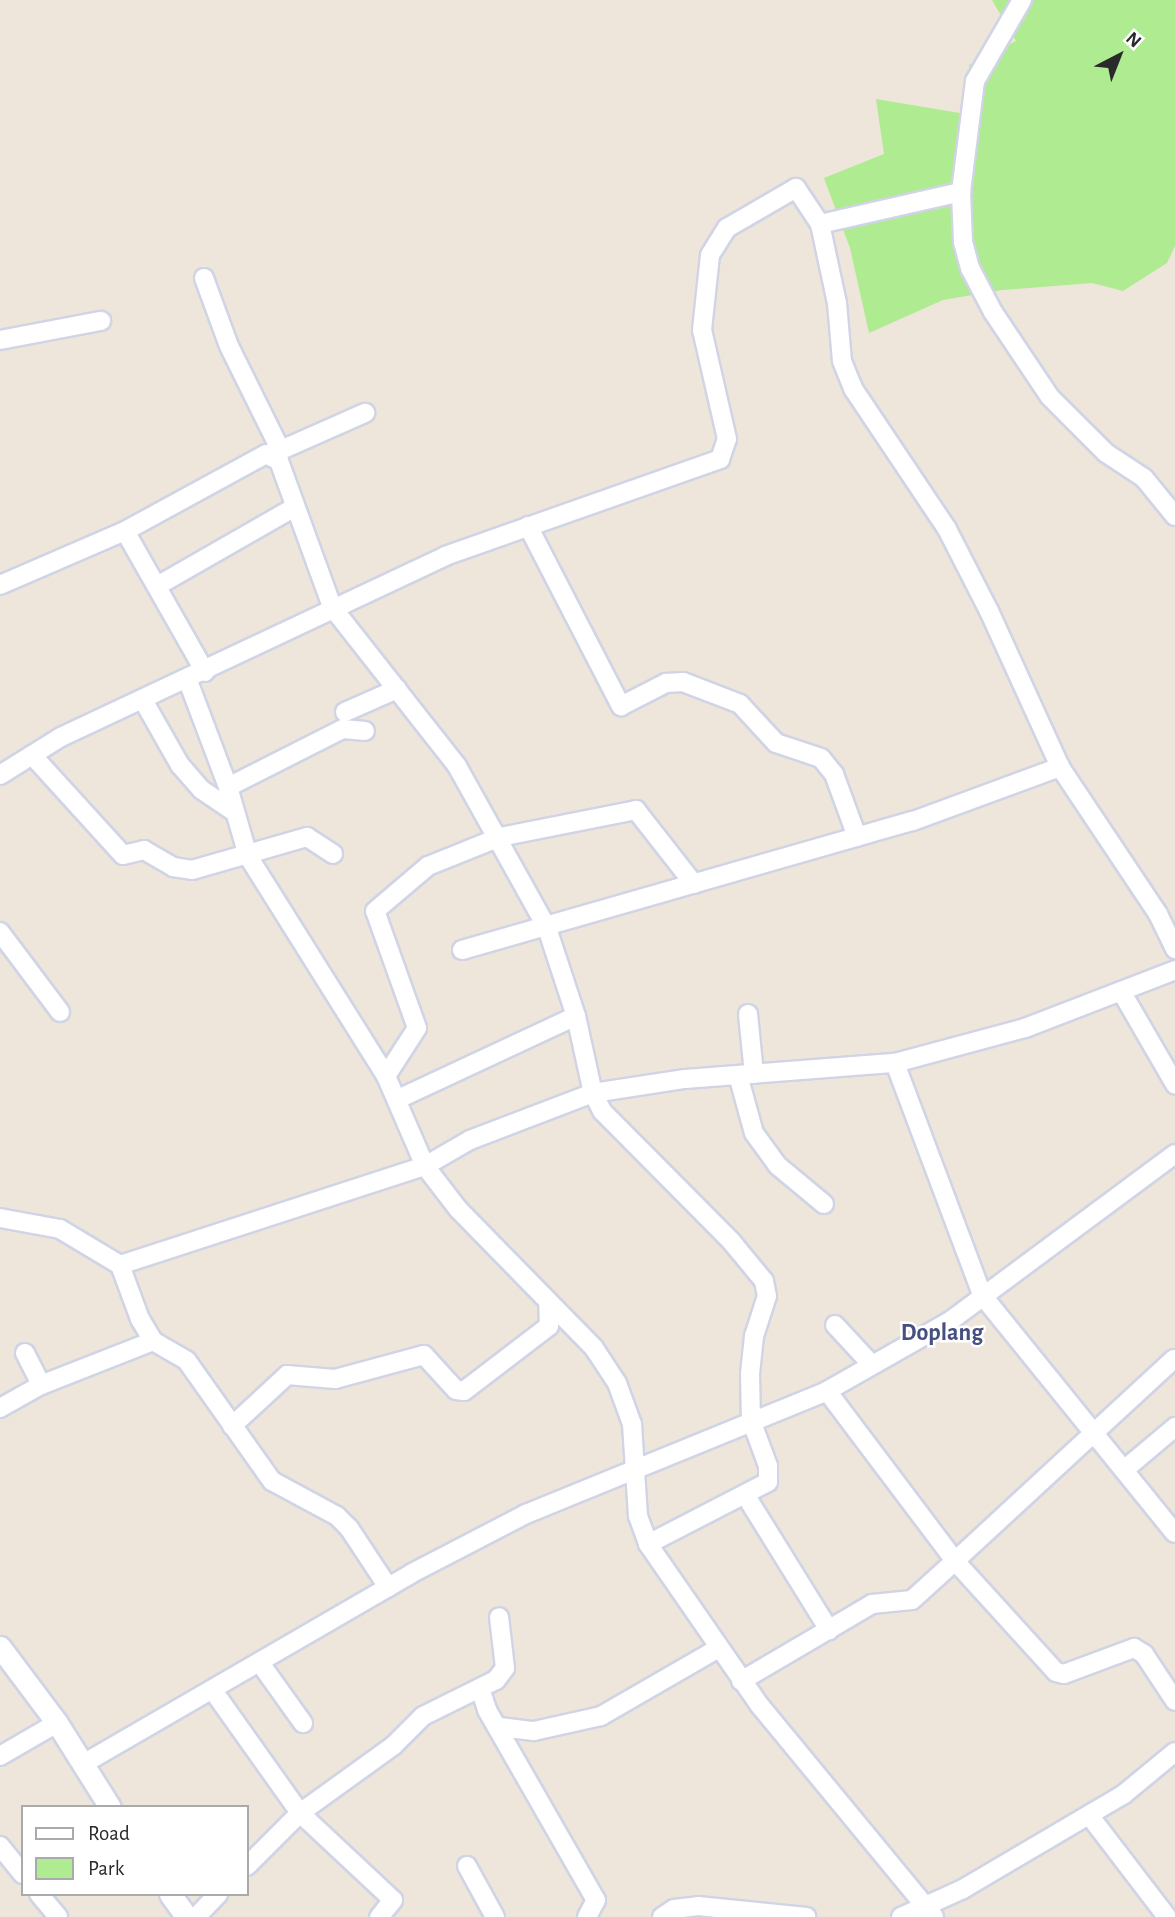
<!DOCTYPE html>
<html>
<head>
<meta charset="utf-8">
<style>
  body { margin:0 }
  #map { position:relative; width:1175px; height:1917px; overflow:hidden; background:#eee6db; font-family:"Alegreya Sans",sans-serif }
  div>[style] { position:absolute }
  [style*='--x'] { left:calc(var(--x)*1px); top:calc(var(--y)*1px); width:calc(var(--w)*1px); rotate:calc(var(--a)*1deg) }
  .green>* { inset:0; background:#aeeb91 }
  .roads { filter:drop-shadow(2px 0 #d0d4e5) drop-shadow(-2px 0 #d0d4e5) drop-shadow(0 2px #d0d4e5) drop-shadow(0 -2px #d0d4e5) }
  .minor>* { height:18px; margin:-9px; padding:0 9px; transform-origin:9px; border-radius:9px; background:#fff }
  .tertiary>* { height:21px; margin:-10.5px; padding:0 10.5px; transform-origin:10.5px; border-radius:10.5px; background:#fff }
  span { translate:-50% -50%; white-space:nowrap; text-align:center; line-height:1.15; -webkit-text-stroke:5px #fff; paint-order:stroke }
  .quarter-label { font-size:24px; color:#454f80; font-weight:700 }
  .legend { position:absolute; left:21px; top:1805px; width:228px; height:91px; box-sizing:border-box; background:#fff; border:2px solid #aaa; margin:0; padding:9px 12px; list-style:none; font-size:21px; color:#2a2a2a }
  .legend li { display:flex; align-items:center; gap:14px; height:35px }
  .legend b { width:35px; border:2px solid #aaa }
  .north { position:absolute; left:1084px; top:21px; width:70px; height:70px; -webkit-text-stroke:5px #fff; paint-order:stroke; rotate:42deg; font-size:19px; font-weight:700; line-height:28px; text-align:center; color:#2a2a2a }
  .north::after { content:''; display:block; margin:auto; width:24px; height:32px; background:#2a2a2a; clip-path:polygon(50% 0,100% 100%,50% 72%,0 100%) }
</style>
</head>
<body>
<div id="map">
  <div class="green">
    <i style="clip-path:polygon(992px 0,1175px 0,1175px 246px,1167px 263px,1123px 291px,1092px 283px,1002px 290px,943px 300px,869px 333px,850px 248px,824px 178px,884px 154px,876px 99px,978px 116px,969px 65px,1016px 41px)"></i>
  </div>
  <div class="roads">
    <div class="minor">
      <i style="--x:1022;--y:0;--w:94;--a:120.1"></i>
      <i style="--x:975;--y:81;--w:112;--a:97.2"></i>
      <i style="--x:961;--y:192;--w:50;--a:87.7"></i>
      <i style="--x:963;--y:242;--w:27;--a:75"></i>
      <i style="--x:970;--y:268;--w:50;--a:62.4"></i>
      <i style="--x:993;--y:312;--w:102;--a:56.2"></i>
      <i style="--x:1050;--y:397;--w:79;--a:45"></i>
      <i style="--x:1106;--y:453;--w:45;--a:33.3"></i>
      <i style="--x:1144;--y:478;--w:49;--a:50.8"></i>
      <i style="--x:820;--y:224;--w:145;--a:-12.8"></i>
      <i style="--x:204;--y:278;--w:72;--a:69.8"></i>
      <i style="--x:229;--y:346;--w:115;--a:63.7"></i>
      <i style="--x:0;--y:340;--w:103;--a:-10.7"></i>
      <i style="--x:272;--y:454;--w:102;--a:-23.8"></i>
      <i style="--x:528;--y:526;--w:203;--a:62.7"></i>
      <i style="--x:621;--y:706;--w:51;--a:-27.1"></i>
      <i style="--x:666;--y:683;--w:17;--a:-3"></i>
      <i style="--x:683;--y:682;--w:61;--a:21.1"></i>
      <i style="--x:740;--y:704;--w:53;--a:47.3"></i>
      <i style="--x:776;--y:743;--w:47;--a:18.4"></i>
      <i style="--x:821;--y:758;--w:21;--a:51"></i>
      <i style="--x:834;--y:774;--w:67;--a:69.9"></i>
      <i style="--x:125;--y:531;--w:162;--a:60.4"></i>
      <i style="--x:0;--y:585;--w:136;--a:-23.4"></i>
      <i style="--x:125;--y:531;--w:161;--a:-28.6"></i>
      <i style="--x:266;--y:454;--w:15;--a:28"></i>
      <i style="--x:279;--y:461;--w:155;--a:70"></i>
      <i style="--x:332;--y:607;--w:202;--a:51.8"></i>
      <i style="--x:457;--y:766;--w:185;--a:60.9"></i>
      <i style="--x:547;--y:928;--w:93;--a:71.8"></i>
      <i style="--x:576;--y:1016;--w:79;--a:77.6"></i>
      <i style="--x:593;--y:1093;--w:20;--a:63"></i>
      <i style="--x:602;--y:1111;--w:183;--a:45.2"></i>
      <i style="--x:731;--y:1241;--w:52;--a:50.5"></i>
      <i style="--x:764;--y:1281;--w:15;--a:79"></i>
      <i style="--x:767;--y:1296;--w:42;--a:108"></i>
      <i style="--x:754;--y:1336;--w:38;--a:96"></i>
      <i style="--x:750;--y:1374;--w:46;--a:88.8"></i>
      <i style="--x:751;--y:1420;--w:49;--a:69.7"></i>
      <i style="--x:768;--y:1466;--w:16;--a:90"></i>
      <i style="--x:768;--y:1482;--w:135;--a:152.7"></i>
      <i style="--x:648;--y:1544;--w:198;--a:55.3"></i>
      <i style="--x:761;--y:1707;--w:272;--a:50.5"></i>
      <i style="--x:157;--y:586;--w:159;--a:-29.8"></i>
      <i style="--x:188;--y:681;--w:113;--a:69.3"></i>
      <i style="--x:228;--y:787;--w:72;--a:73.8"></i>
      <i style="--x:248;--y:856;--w:260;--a:57.9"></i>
      <i style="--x:386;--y:1076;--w:98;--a:66.6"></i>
      <i style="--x:425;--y:1166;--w:54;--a:52.5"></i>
      <i style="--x:458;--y:1209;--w:194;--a:45.6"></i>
      <i style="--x:594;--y:1348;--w:42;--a:56.7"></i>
      <i style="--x:617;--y:1383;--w:44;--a:69.9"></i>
      <i style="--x:632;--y:1424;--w:92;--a:86.3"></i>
      <i style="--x:638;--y:1516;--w:30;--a:70"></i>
      <i style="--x:143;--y:700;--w:75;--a:60.4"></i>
      <i style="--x:180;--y:765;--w:33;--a:49"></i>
      <i style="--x:202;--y:790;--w:37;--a:34"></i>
      <i style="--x:345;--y:712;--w:57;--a:-23.9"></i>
      <i style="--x:32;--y:755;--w:135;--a:47.7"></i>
      <i style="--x:123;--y:855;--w:22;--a:-13"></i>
      <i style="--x:144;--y:850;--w:34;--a:30"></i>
      <i style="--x:173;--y:867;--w:19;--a:9"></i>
      <i style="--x:192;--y:870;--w:120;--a:-16"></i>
      <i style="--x:307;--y:837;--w:31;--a:33"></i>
      <i style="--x:0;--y:775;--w:72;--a:-31.9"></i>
      <i style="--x:61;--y:737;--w:425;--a:-25.2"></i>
      <i style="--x:445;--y:556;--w:292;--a:-19.4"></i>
      <i style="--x:720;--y:459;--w:21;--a:-71"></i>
      <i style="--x:727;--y:439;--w:112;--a:-102.9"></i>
      <i style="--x:702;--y:330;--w:75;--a:-83.9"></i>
      <i style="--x:710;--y:255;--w:32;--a:-58"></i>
      <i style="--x:727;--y:228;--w:80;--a:-30.1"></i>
      <i style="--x:796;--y:188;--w:43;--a:56.3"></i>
      <i style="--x:820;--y:224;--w:81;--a:77.9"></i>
      <i style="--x:837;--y:303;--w:58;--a:85.1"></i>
      <i style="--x:842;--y:361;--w:31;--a:68"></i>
      <i style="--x:854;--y:390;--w:167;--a:56.2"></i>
      <i style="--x:947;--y:529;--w:92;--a:62.9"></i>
      <i style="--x:989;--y:611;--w:171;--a:65.5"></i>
      <i style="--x:1060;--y:767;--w:177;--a:56.3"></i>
      <i style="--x:1158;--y:914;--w:39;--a:64"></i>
      <i style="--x:228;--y:787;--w:129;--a:-26.8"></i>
      <i style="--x:343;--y:729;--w:22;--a:5"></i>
      <i style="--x:0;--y:932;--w:100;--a:53.1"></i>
      <i style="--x:462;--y:950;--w:469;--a:-16"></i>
      <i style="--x:913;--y:821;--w:157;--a:-20.2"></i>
      <i style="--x:1121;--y:991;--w:108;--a:59.9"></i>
      <i style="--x:748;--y:1014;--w:60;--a:84.3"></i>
      <i style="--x:895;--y:1063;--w:248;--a:69.4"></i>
      <i style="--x:982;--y:1295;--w:306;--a:51"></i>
      <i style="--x:738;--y:1075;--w:60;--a:74.6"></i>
      <i style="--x:754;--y:1133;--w:39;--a:54"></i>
      <i style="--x:777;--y:1165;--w:61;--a:39.7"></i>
      <i style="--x:386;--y:1076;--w:57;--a:-57.1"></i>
      <i style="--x:417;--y:1028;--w:124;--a:-109.7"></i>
      <i style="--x:375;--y:911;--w:70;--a:-40.3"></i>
      <i style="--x:428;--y:866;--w:78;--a:-21.9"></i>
      <i style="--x:500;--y:837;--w:139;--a:-11.2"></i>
      <i style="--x:636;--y:810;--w:94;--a:51.9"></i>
      <i style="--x:398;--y:1099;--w:196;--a:-25"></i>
      <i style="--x:0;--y:1218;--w:61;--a:10.4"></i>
      <i style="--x:60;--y:1229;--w:70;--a:31"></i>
      <i style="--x:120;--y:1265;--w:321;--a:-18"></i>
      <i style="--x:425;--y:1166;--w:52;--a:-30"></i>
      <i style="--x:470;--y:1140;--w:132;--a:-20.9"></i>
      <i style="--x:593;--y:1093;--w:93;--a:-8.7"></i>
      <i style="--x:685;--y:1079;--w:211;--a:-4.4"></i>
      <i style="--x:895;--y:1063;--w:135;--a:-15.1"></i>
      <i style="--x:1025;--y:1028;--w:161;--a:-21.1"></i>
      <i style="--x:120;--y:1265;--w:58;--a:69.7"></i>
      <i style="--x:140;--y:1319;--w:26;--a:59"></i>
      <i style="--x:835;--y:1325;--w:54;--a:47.2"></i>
      <i style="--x:25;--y:1353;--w:36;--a:63"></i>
      <i style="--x:827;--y:1391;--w:213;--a:53"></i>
      <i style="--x:955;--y:1561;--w:298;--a:-42.7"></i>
      <i style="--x:0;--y:1408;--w:47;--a:-29.3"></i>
      <i style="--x:41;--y:1385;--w:120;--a:-21.4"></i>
      <i style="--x:153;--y:1341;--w:39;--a:30"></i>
      <i style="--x:187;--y:1361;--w:147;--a:54.7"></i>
      <i style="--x:272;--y:1481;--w:74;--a:28.3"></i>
      <i style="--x:337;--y:1516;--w:17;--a:45"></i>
      <i style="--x:349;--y:1528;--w:71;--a:56.5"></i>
      <i style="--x:232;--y:1426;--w:75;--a:-42.8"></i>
      <i style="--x:287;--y:1375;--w:48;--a:4.8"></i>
      <i style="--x:335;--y:1379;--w:92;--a:-15.1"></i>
      <i style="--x:424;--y:1355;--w:47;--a:47.6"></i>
      <i style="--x:456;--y:1390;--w:8;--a:7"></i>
      <i style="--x:464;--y:1391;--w:107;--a:-37.4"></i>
      <i style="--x:549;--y:1326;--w:24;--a:-92"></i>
      <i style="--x:1124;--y:1470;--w:67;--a:-40.1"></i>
      <i style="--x:746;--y:1496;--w:158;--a:58.2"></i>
      <i style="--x:260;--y:1663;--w:74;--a:54.4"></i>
      <i style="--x:741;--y:1681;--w:152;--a:-30.4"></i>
      <i style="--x:872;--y:1604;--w:40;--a:-5.7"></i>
      <i style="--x:912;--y:1600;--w:58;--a:-42.2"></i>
      <i style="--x:955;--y:1561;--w:150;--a:47.7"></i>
      <i style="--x:1056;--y:1672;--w:8;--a:14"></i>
      <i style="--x:1064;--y:1674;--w:75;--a:-20.4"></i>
      <i style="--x:1134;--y:1648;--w:12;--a:31"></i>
      <i style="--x:1144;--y:1654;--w:56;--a:56.6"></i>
      <i style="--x:480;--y:1688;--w:23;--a:72"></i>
      <i style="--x:487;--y:1710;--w:219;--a:60.2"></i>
      <i style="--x:596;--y:1900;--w:19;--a:118"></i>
      <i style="--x:214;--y:1692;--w:148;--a:54.6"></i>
      <i style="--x:300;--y:1813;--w:127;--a:43.1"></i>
      <i style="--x:393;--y:1900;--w:22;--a:129"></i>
      <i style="--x:500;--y:1727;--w:34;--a:7"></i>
      <i style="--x:534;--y:1731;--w:69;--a:-12.6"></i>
      <i style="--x:601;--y:1716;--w:136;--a:-30"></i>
      <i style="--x:0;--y:1756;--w:66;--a:-30.1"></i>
      <i style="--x:83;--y:1764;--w:380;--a:-30.1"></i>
      <i style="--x:412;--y:1573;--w:128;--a:-27.4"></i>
      <i style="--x:526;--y:1514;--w:325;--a:-22.2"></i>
      <i style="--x:827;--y:1391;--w:142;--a:-29.6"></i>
      <i style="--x:950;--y:1321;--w:280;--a:-36.6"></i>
      <i style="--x:1089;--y:1815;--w:128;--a:52.6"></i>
      <i style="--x:0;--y:1846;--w:36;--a:51"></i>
      <i style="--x:247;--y:1866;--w:75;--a:-45"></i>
      <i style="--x:300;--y:1813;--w:115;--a:-35.8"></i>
      <i style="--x:393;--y:1746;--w:42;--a:-45"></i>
      <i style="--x:423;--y:1716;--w:81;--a:-26.3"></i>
      <i style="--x:496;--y:1680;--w:15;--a:-53"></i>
      <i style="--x:505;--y:1668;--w:51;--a:-96.7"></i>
      <i style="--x:467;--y:1866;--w:58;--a:61.2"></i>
      <i style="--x:39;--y:1894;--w:30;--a:50"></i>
      <i style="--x:196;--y:1917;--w:32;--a:-46"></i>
      <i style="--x:662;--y:1917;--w:14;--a:-34"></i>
      <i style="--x:674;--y:1909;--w:24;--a:-7"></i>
      <i style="--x:698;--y:1906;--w:109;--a:5.8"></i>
      <i style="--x:901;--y:1917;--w:68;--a:-24.3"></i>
      <i style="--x:963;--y:1889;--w:187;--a:-30.5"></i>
      <i style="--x:1124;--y:1794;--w:66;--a:-39.5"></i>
    </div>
    <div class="tertiary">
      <i style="--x:0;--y:1647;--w:95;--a:53.1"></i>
      <i style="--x:57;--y:1723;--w:99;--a:57.8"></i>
      <i style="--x:170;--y:1894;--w:29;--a:54"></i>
    </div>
  </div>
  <div class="quarter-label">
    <span style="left:942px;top:1334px">Doplang</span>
  </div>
  <ul class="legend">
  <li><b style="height:9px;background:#fff"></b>Road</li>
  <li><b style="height:19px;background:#aeeb91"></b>Park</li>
  </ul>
  <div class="north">N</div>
</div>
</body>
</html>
